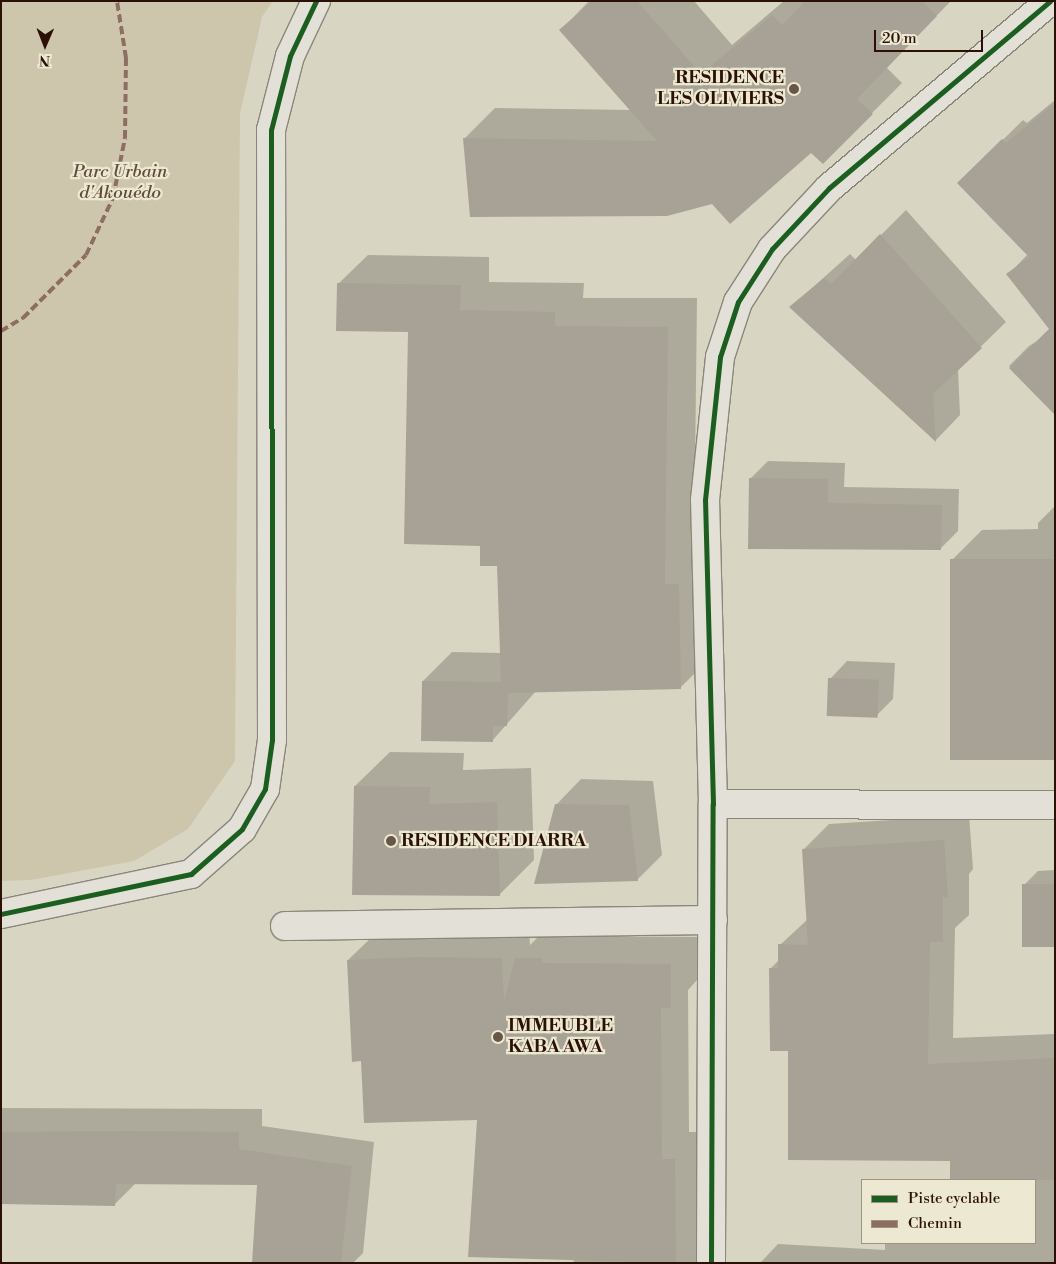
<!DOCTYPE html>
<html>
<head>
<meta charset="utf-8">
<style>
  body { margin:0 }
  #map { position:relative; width:1056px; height:1264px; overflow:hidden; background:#d9d5c3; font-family:"Libre Bodoni",serif }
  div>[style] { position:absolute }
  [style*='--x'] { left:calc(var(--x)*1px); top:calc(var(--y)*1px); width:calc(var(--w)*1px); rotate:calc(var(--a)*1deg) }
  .green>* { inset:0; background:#cdc6ac }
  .shadow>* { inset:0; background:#0003 }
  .building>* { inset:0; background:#a7a295; transform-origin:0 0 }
  .roads { filter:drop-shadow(1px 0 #8b867a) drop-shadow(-1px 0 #8b867a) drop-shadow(0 1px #8b867a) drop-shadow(0 -1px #8b867a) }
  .minor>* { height:28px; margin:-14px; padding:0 14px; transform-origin:14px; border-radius:14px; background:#e2e0d7 }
  .quiet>* { height:4px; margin-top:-2px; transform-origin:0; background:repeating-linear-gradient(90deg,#8d6e63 0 8px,transparent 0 12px) }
  .cycleway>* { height:5px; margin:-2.5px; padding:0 2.5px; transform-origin:2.5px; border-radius:2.5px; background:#1b5e20 }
  .dots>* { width:14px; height:14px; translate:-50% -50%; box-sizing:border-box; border:2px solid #ede8d2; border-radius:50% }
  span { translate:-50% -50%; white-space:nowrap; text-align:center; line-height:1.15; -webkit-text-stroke:4.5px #ede8d2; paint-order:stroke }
  .poi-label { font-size:18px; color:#2b1105; font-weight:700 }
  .right { translate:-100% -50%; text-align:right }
  .left { translate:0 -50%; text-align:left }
  .park-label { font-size:18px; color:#614c39; font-style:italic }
  .frame { position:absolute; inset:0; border:2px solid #2b1105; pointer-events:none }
  .legend { position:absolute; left:861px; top:1179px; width:175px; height:65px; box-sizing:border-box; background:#ede8d2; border:1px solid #9f9280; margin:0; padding:6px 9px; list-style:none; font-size:15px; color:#2b1105 }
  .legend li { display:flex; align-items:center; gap:10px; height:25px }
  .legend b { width:25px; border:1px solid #9f9280 }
  .north { position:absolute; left:20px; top:20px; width:50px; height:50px; -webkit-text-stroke:4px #ede8d2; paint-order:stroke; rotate:181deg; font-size:14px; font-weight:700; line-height:20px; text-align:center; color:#2b1105 }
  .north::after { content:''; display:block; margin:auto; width:18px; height:22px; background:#2b1105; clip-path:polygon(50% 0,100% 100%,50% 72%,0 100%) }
  .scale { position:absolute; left:874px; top:30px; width:109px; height:22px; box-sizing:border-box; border:2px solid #2b1105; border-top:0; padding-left:6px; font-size:15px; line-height:18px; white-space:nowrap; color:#2b1105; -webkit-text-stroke:4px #ede8d2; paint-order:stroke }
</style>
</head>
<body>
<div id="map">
  <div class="green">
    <i style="clip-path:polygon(1px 1px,273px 1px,262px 17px,240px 114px,235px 761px,188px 829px,134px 861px,31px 880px,1px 881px)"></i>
  </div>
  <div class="shadow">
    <i style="clip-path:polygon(589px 1px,694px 1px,732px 45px,784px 1px,951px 1px,886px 67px,902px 83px,823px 162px,811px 151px,713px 203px,465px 138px,495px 108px,632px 110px,561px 30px)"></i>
    <i style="clip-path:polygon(1055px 100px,1055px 287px,1008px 275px,1028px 254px,959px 183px,1023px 120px,1027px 123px)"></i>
    <i style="clip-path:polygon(906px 210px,1006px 322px,958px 369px,960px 415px,936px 440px,791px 307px,850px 254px,856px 260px)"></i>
    <i style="clip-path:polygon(368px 255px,489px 257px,489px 282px,584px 283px,583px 298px,697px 298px,694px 555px,710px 658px,680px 688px,536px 691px,492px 741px,423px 681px,452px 652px,501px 653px,498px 565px,481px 545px,409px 331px,338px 284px)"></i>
    <i style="clip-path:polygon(1055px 330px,1055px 413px,1009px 366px,1029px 346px)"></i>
    <i style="clip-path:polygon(768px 461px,845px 463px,844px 487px,959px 489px,958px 531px,941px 548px,751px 478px)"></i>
    <i style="clip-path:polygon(1055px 506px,1055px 758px,952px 560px,982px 530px,1038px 529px,1038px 523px)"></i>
    <i style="clip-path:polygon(847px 661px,895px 663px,893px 699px,876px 716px,830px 679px)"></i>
    <i style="clip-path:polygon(390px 752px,464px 753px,463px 770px,531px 768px,534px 860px,499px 895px,355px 786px)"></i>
    <i style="clip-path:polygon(581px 779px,653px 781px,662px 855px,637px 880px,556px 805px)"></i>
    <i style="clip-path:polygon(969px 815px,973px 869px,969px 874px,969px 915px,955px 928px,953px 1038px,1055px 1034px,1055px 1263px,760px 1263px,778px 1244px,885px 1250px,885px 1243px,1035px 1243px,1035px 1180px,951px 1180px,951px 1159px,790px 1050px,770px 969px,779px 960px,780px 945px,808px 919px,803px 850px,829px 824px)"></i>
    <i style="clip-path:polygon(1055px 870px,1055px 946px,1023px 886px,1038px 871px)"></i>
    <i style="clip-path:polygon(529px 931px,530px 945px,544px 931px,569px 931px,569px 936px,699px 937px,698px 979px,688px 990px,689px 1132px,702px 1132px,704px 1263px,575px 1263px,478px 1118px,363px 1060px,348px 960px,376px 933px)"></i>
    <i style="clip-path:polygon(1px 1108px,262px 1109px,262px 1126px,374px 1142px,363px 1253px,353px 1263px,254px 1263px,258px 1184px,136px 1183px,115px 1204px,1px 1202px)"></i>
  </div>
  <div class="building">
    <i style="clip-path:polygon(592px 1px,637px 1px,701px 74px,772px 15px,782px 25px,805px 1px,922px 1px,937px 16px,857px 99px,873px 114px,823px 164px,811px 153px,730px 224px,712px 204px,667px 216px,470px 217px,463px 138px,657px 141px,559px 30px)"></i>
    <i style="clip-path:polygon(1055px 103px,1055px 415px,1009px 368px,1049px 329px,1006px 274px,1029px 257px,957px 183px,1002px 139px,1006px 143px)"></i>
    <i style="clip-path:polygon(880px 234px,982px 348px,933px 394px,936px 442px,789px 307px,824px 278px,831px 284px)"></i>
    <i style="clip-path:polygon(337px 283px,461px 285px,460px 310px,555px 312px,555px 326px,668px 327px,665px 584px,679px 584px,681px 689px,508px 693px,507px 726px,493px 726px,493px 742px,421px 741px,422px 681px,501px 682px,497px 566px,480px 566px,480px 546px,404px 544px,408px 332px,336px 331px)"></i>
    <i style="clip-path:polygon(749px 478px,828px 479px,828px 503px,942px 505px,941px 550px,748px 549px)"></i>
    <i style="left:1055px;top:559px;width:201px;height:105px;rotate:90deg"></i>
    <i style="left:828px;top:678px;width:51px;height:38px;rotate:2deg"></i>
    <i style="clip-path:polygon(354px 786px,430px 787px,429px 804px,497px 802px,500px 896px,352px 895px)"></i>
    <i style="clip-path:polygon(555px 804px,629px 805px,638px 881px,534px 884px)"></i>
    <i style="clip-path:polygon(944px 840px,948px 897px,943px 897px,943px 942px,930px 942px,928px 1064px,1055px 1058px,1055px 1180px,950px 1180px,950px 1161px,788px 1160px,788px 1051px,770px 1051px,769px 968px,778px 968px,778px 944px,808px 945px,802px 849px)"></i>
    <i style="left:1055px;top:884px;width:63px;height:33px;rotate:90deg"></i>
    <i style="clip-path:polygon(415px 957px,502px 958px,504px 1001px,515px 958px,542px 958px,542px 963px,671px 964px,671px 1008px,661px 1008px,662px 1159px,675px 1159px,676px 1263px,468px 1257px,477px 1120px,364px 1123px,361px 1061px,352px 1062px,347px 960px)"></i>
    <i style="clip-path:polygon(129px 1131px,239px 1132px,239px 1149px,352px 1166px,341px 1263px,252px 1263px,257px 1185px,116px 1184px,115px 1206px,1px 1204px,1px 1132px)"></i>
  </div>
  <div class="roads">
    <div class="minor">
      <i style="--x:713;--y:804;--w:342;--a:0.2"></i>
      <i style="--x:1;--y:914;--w:194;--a:-11.9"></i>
      <i style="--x:191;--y:874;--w:68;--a:-41.4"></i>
      <i style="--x:242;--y:829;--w:46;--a:-60.1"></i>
      <i style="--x:265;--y:789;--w:49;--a:-81.9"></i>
      <i style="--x:272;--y:740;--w:610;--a:-90.09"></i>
      <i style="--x:271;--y:130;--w:76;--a:-75.6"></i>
      <i style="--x:290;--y:56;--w:61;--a:-64.7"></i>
      <i style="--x:285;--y:926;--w:428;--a:-0.8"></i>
      <i style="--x:711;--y:1263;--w:459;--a:-89.8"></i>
      <i style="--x:713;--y:804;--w:304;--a:-91.5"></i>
      <i style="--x:705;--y:500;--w:144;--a:-84"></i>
      <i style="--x:720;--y:357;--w:58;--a:-71.9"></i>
      <i style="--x:738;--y:302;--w:63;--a:-57.3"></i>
      <i style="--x:772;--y:249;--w:83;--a:-46.9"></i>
      <i style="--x:829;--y:188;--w:289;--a:-40.2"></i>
    </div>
  </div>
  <div class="quiet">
    <i style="--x:1;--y:331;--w:26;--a:-31"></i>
    <i style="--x:23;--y:318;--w:89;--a:-45"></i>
    <i style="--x:86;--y:255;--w:63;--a:-64.7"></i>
    <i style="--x:113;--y:198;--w:61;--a:-78.7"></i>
    <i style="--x:125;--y:138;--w:80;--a:-89.3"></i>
    <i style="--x:126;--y:58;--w:58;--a:-99"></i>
  </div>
  <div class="cycleway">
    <i style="--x:1;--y:914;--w:194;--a:-11.9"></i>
    <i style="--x:191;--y:874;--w:68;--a:-41.4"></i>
    <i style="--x:242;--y:829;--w:46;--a:-60.1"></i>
    <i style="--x:265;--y:789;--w:49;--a:-81.9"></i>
    <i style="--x:272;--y:740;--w:610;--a:-90.09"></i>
    <i style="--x:271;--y:130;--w:76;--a:-75.6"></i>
    <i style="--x:290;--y:56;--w:61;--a:-64.7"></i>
    <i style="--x:711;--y:1263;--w:459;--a:-89.8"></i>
    <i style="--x:713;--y:804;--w:304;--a:-91.5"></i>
    <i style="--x:705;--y:500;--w:144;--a:-84"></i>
    <i style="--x:720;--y:357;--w:58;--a:-71.9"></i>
    <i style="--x:738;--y:302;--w:63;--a:-57.3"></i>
    <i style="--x:772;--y:249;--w:83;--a:-46.9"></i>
    <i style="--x:829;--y:188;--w:289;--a:-40.2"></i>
  </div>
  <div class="dots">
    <i style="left:794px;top:89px;background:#685648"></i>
    <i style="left:391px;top:841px;background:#685648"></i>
    <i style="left:498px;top:1037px;background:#685648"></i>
  </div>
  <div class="poi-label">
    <span class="right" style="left:784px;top:89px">RESIDENCE<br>LES OLIVIERS</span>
    <span class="left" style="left:401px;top:841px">RESIDENCE DIARRA</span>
    <span class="left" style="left:508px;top:1037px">IMMEUBLE<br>KABA AWA</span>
  </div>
  <div class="park-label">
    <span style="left:120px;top:183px">Parc Urbain<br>d'Akouédo</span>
  </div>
  <div class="frame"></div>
  <ul class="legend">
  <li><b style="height:6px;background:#1b5e20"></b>Piste cyclable</li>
  <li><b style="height:6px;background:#8d6e63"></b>Chemin</li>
  </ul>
  <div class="north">N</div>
  <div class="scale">20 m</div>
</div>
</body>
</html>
